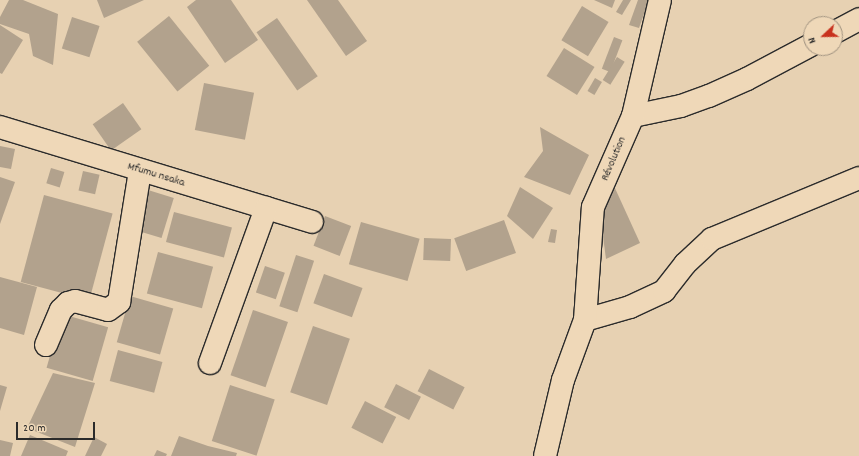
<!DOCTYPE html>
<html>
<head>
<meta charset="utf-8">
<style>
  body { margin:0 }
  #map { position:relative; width:859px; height:456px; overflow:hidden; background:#e7d1b2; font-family:Dekko,sans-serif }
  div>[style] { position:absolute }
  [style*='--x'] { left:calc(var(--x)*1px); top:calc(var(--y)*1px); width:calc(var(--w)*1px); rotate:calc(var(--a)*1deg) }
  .building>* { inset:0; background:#b2a28d; transform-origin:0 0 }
  .roads { filter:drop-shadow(1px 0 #2b2b2b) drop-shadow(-1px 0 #2b2b2b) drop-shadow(0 1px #2b2b2b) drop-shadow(0 -1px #2b2b2b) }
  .minor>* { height:22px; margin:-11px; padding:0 11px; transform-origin:11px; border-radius:11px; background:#efd8b8 }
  span { translate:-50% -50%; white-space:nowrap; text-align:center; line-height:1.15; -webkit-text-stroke:3px #efd8b8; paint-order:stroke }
  .street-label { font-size:12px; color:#2b2b2b }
  .north { position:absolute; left:803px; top:16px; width:40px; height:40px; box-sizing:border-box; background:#efd8b8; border:1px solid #a19380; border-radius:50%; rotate:248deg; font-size:11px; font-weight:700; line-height:16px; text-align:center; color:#2b2b2b }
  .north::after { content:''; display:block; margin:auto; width:14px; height:18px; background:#c8321e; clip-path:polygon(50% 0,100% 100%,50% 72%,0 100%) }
  .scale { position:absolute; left:16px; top:422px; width:79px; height:18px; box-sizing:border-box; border:2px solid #2b2b2b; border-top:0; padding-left:5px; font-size:12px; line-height:14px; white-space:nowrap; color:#2b2b2b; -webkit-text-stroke:3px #efd8b8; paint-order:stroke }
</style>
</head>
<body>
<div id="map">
  <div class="building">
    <i style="clip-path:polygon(9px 0,23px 0,58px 14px,53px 65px,33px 56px,29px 34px,0 24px,0 17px)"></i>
    <i style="clip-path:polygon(97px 0,144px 0,104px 18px)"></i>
    <i style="clip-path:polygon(196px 0,231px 0,258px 40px,225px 63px,187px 7px)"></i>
    <i style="clip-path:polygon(307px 0,338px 0,367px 41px,346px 56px)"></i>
    <i style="clip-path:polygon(594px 0,615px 0,612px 8px)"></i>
    <i style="clip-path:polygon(623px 0,631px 0,622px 15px,616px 12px)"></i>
    <i style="clip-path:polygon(638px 0,649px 0,639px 28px,629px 25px)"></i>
    <i style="left:582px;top:6px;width:31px;height:40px;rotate:31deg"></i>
    <i style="left:169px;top:16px;width:64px;height:41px;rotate:51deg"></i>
    <i style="left:72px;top:17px;width:29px;height:33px;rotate:18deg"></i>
    <i style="left:277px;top:18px;width:71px;height:25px;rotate:55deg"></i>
    <i style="clip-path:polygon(0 25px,23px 40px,2px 74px,0 73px)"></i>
    <i style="left:614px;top:37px;width:9px;height:34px;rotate:21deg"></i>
    <i style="left:564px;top:48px;width:36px;height:33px;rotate:32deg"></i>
    <i style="left:617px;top:57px;width:9px;height:27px;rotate:32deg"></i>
    <i style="left:595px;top:78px;width:8px;height:15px;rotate:30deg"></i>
    <i style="left:204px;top:83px;width:51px;height:48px;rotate:11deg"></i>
    <i style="left:123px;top:103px;width:32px;height:37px;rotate:55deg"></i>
    <i style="clip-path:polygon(540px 127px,589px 155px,570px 195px,524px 177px,543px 151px)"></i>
    <i style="clip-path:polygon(0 146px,15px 149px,11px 169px,0 167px)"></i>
    <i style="left:51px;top:168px;width:14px;height:16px;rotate:17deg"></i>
    <i style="left:83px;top:171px;width:17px;height:20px;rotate:13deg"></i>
    <i style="clip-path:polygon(0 177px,15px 182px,0 224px)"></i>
    <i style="clip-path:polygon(614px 186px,640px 243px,606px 259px,599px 206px)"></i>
    <i style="clip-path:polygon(520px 187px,553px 208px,533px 239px,507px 216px)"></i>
    <i style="left:148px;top:190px;width:27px;height:42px;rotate:17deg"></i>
    <i style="left:44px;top:195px;width:71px;height:90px;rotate:15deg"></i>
    <i style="left:174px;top:212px;width:60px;height:31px;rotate:15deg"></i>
    <i style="left:325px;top:216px;width:28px;height:32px;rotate:21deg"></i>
    <i style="left:504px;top:220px;width:35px;height:53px;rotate:70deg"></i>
    <i style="left:361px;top:222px;width:61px;height:44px;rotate:16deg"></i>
    <i style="clip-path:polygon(551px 229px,557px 230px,555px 243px,548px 242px)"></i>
    <i style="left:424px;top:238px;width:27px;height:22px;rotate:2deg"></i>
    <i style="left:158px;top:252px;width:57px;height:43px;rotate:15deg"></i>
    <i style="left:296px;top:255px;width:19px;height:54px;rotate:18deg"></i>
    <i style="left:265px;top:266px;width:21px;height:28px;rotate:19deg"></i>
    <i style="left:324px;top:274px;width:41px;height:31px;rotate:20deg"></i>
    <i style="clip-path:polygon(0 277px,37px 287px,24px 335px,0 328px)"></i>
    <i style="left:130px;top:296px;width:45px;height:48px;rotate:16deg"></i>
    <i style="left:253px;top:310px;width:37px;height:69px;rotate:19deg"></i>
    <i style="left:62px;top:314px;width:48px;height:56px;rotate:16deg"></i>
    <i style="left:313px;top:326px;width:39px;height:70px;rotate:19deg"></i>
    <i style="left:118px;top:350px;width:46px;height:32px;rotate:15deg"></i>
    <i style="left:429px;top:369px;width:40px;height:25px;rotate:27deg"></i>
    <i style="clip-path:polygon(53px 373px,95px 383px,75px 447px,27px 428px)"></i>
    <i style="left:396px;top:384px;width:28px;height:26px;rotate:27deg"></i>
    <i style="clip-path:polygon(0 385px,7px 387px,0 411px)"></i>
    <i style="left:230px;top:385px;width:47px;height:59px;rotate:18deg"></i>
    <i style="left:365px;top:401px;width:35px;height:30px;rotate:27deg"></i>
    <i style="clip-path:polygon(30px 435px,68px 451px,66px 456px,21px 456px)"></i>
    <i style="clip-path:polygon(179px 436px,208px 446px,237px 453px,236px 456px,204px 456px,207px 448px,204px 456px,171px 456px)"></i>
    <i style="clip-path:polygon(94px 437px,107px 444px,101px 456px,85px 456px)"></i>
    <i style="clip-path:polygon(0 440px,13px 443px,10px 456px,0 456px)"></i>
    <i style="clip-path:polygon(157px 450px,167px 454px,166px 456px,154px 456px)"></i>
  </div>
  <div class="roads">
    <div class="minor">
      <i style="--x:835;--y:32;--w:27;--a:-28"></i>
      <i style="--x:633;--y:116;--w:49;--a:-11.8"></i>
      <i style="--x:681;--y:106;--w:30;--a:-20"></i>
      <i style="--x:709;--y:96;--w:42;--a:-24.1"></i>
      <i style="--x:747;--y:79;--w:72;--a:-28"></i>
      <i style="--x:0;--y:127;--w:326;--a:16.9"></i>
      <i style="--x:585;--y:320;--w:47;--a:-16.1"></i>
      <i style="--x:630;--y:307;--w:38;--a:-25"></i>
      <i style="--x:664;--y:291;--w:34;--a:-52"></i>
      <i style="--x:685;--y:264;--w:37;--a:-43"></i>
      <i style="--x:712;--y:239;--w:159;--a:-22.5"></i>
      <i style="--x:46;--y:345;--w:38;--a:-67"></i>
      <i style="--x:61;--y:310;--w:10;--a:-45"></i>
      <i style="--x:68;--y:303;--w:7;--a:-16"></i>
      <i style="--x:75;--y:301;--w:34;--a:15"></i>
      <i style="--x:108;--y:310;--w:14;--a:-36"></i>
      <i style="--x:119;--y:302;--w:133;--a:-80.9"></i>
      <i style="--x:210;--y:363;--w:165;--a:-70.1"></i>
      <i style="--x:545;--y:456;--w:78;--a:-76.7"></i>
      <i style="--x:563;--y:380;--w:64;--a:-69.9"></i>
      <i style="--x:585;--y:320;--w:113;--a:-86"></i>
      <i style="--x:593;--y:207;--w:99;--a:-66.3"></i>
      <i style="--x:633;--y:116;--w:119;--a:-76.9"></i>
    </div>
  </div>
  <div class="street-label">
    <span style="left:614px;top:159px;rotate:-67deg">Révolution</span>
    <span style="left:156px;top:175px;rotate:17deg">Mfumu nsaka</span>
  </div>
  <div class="north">N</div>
  <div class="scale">20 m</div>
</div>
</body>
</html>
